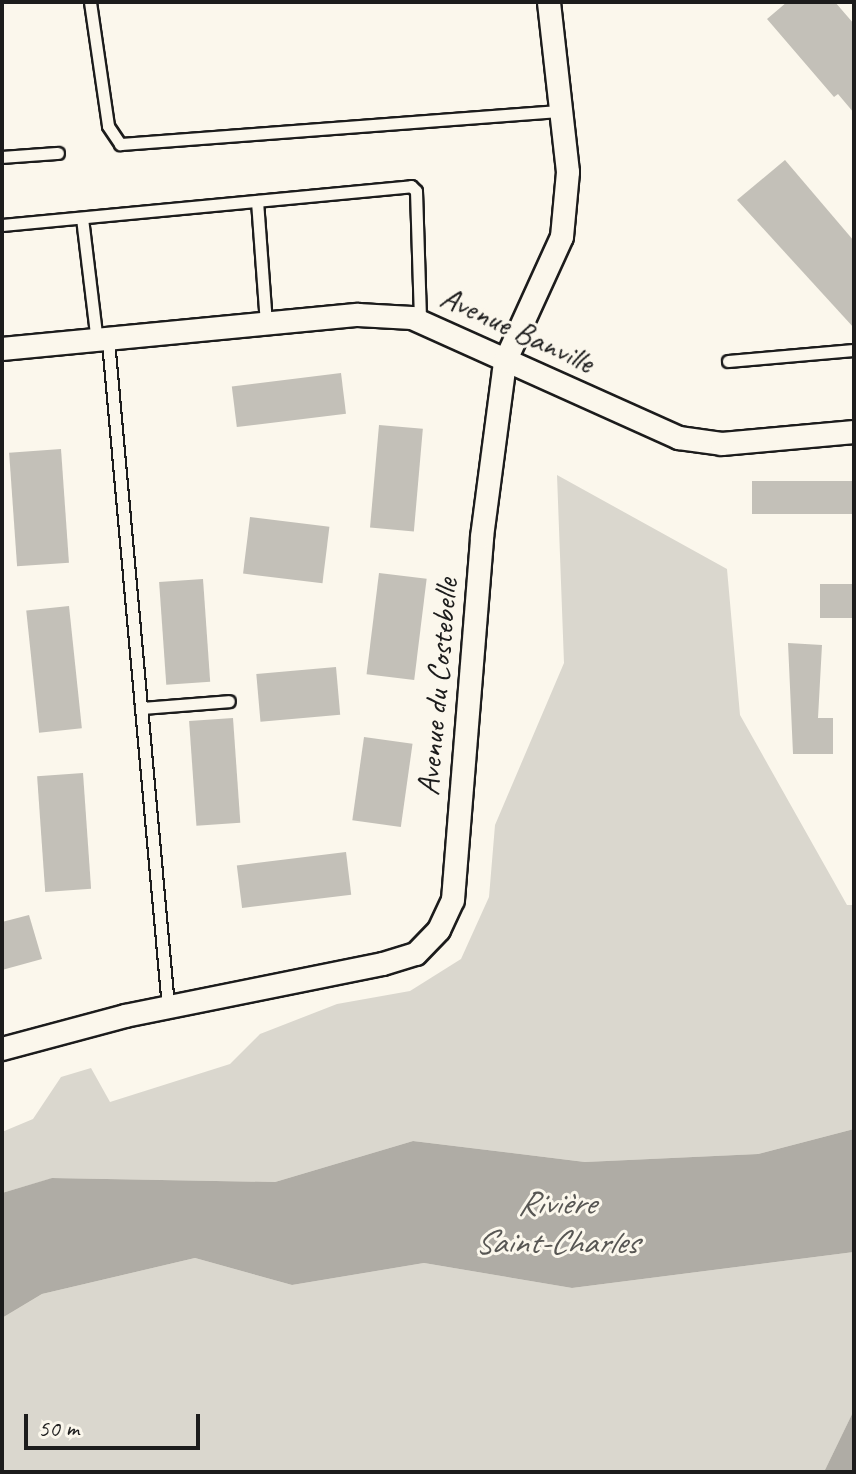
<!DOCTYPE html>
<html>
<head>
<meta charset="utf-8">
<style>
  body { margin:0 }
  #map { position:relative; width:856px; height:1474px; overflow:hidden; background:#fbf7ec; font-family:Caveat,sans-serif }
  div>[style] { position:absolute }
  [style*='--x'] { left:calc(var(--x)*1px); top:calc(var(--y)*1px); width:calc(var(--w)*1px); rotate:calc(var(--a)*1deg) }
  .green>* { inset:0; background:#dad7ce }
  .water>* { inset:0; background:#afaca5 }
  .building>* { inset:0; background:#c3c0b8; transform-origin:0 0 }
  .roads { filter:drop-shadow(2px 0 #1c1c1c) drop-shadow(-2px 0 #1c1c1c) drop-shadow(0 2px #1c1c1c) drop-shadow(0 -2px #1c1c1c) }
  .service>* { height:11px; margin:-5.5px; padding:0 5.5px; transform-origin:5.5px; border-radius:5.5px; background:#fbf7ec }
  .minor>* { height:22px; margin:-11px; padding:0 11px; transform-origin:11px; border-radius:11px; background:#fbf7ec }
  span { translate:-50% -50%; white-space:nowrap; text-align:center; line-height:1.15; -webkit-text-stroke:6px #fbf7ec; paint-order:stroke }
  .street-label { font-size:32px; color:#1c1c1c }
  .water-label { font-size:34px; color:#575653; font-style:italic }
  .frame { position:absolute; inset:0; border:4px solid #1c1c1c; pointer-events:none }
  .scale { position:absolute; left:24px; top:1414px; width:176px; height:36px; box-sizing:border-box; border:4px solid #1c1c1c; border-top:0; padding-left:10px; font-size:24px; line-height:28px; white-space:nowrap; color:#1c1c1c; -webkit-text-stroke:6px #fbf7ec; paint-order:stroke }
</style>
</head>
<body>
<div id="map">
  <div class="green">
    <i style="clip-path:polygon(557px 475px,727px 569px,740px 715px,847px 905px,854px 905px,854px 1129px,758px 1154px,585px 1162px,413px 1141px,275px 1182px,53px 1178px,2px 1193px,2px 1132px,33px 1119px,61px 1077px,91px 1068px,110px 1102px,230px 1064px,260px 1034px,337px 1004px,410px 991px,461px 959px,489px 897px,495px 825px,564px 663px)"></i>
    <i style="clip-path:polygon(854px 1252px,854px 1410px,824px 1472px,2px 1472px,2px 1318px,42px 1294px,195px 1258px,292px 1285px,424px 1263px,572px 1288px)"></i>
  </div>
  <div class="water">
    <i style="clip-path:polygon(854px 1129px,854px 1252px,572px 1288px,424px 1263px,292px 1285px,195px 1258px,42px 1294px,2px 1318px,2px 1193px,52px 1178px,275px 1182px,413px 1141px,585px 1162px,758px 1154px)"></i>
    <i style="clip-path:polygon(854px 1410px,854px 1472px,824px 1472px)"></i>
  </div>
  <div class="building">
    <i style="clip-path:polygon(787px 2px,835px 2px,854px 24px,854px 113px,838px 94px,834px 97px,767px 19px)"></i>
    <i style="clip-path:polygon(785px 160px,854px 241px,854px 328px,737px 200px)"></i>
    <i style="left:341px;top:373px;width:41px;height:110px;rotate:83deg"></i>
    <i style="left:379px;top:425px;width:44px;height:103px;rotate:5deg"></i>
    <i style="left:61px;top:449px;width:114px;height:52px;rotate:86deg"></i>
    <i style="left:854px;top:481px;width:33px;height:102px;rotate:90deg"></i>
    <i style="left:250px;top:517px;width:80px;height:57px;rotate:7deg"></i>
    <i style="left:379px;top:573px;width:48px;height:102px;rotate:7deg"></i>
    <i style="left:203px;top:579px;width:103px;height:44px;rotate:86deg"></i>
    <i style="left:854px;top:584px;width:34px;height:34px;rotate:90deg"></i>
    <i style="left:69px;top:606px;width:123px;height:43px;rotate:84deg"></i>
    <i style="clip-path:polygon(788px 643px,822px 645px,818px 718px,833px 718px,833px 754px,793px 754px)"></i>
    <i style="left:336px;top:667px;width:48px;height:80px;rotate:85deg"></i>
    <i style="left:233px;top:718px;width:105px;height:44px;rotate:86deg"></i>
    <i style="left:364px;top:737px;width:49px;height:84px;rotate:8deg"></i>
    <i style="left:83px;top:773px;width:116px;height:46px;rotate:86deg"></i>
    <i style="left:346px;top:852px;width:43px;height:110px;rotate:83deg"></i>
    <i style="clip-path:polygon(29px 915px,42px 959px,2px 970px,2px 922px)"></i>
  </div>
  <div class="roads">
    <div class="service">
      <i style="--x:90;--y:2;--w:125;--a:81.7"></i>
      <i style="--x:108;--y:126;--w:22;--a:56"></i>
      <i style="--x:120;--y:144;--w:441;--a:-4.3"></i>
      <i style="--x:2;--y:157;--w:56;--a:-4.1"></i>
      <i style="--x:257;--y:201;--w:123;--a:85.8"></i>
      <i style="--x:82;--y:218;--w:125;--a:83.1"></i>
      <i style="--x:2;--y:225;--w:411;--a:-5.4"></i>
      <i style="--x:411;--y:186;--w:7;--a:45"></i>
      <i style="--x:416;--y:191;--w:130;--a:88.2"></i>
      <i style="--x:108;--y:341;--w:669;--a:84.85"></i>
      <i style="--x:728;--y:361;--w:126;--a:-5"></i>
      <i style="--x:141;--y:708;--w:88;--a:-4.5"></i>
    </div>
    <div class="minor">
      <i style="--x:2;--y:349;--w:358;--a:-5.5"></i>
      <i style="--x:358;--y:315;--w:54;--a:3.2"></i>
      <i style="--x:412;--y:318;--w:293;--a:24.2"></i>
      <i style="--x:679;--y:438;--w:43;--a:7.9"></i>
      <i style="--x:722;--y:444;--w:133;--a:-5.2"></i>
      <i style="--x:2;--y:1049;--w:127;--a:-15"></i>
      <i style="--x:125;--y:1016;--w:263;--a:-11.4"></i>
      <i style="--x:383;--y:964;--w:34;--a:-17"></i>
      <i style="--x:416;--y:954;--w:33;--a:-46"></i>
      <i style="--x:439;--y:930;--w:33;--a:-65"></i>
      <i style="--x:453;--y:900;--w:364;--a:-85.4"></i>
      <i style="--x:482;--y:537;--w:177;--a:-82.5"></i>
      <i style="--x:505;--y:362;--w:137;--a:-65.5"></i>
      <i style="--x:562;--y:237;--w:65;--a:-84.7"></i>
      <i style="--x:568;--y:172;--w:171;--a:-96.4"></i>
    </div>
  </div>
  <div class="street-label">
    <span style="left:517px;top:330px;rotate:25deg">Avenue Banville</span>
    <span style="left:438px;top:687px;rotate:-85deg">Avenue du Costebelle</span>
  </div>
  <div class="water-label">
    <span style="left:556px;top:1222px">Rivière<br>Saint-Charles</span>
  </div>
  <div class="frame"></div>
  <div class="scale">50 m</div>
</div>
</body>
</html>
